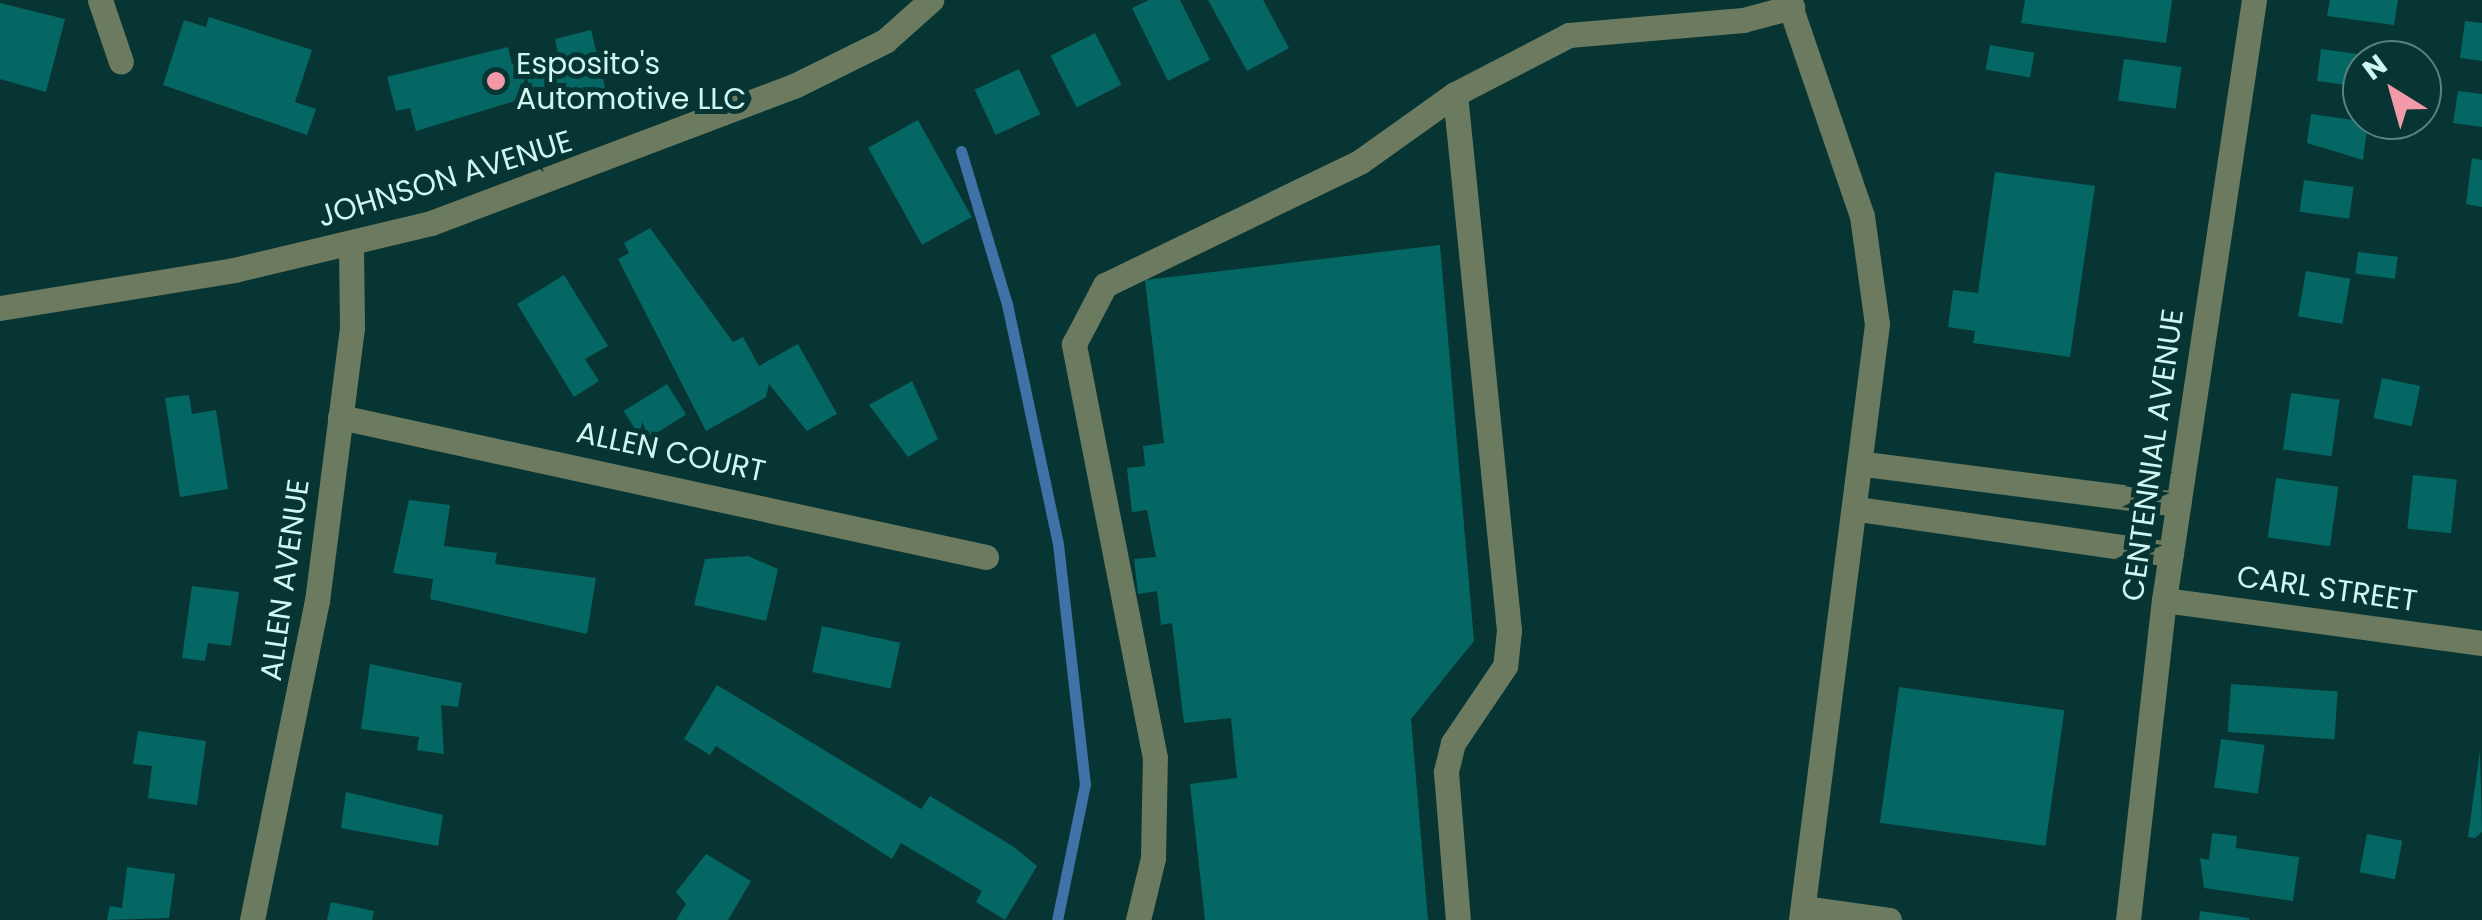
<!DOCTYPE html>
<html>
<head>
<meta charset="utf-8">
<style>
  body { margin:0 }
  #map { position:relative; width:2482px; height:920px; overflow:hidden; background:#073533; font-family:Poppins,sans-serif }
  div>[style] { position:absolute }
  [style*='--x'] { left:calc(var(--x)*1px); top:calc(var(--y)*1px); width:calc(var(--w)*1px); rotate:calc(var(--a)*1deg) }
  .stream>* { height:11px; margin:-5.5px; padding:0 5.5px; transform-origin:5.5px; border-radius:5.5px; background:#3f73a7 }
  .building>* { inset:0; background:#046763; transform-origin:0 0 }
  .minor>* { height:25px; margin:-12.5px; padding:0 12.5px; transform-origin:12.5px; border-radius:12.5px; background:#6c7a5f }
  .dots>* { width:28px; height:28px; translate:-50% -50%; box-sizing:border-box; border:5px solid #073533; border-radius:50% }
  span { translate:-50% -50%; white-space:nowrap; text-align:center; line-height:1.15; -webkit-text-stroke:10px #073533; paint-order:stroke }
  .poi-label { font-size:30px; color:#d0f6f2 }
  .left { translate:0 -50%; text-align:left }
  .street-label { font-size:30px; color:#d0f6f2 }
  .north { position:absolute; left:2342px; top:40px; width:100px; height:100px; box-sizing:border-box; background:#073533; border:2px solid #57827f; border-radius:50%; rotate:323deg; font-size:28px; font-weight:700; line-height:40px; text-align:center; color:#d0f6f2 }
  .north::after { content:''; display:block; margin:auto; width:35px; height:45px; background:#f39aa8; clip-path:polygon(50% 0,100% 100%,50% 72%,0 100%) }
</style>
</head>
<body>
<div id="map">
  <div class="stream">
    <i style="--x:961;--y:151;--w:160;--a:73.3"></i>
    <i style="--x:1007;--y:304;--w:245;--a:78"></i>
    <i style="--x:1058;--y:544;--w:242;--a:83.6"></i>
    <i style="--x:1085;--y:784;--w:139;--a:101.6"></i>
  </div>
  <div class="building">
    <i style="clip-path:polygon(1149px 0,1180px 0,1210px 60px,1168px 81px,1132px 8px)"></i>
    <i style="clip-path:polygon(1208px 0,1263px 0,1289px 48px,1247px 71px)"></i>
    <i style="clip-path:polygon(2025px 0,2172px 0,2166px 43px,2021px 23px)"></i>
    <i style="clip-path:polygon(2330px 0,2398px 0,2394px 25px,2327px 16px)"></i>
    <i style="clip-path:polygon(0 3px,65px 19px,46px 92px,0 79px)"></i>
    <i style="clip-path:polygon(209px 17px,312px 50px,295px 102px,316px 109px,307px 135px,163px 85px,184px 20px,206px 27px)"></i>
    <i style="clip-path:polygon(2465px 21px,2482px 23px,2482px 61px,2460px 58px)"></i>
    <i style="clip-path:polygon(591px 30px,606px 91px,567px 100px,564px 86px,416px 131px,410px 108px,396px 111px,387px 77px,508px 47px,512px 64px,558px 53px,555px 39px)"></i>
    <i style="left:1095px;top:33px;width:58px;height:50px;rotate:63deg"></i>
    <i style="left:1990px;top:45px;width:45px;height:25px;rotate:10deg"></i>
    <i style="clip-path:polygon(2321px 49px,2386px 58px,2386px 60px,2362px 60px,2362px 87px,2317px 81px)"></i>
    <i style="left:2124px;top:59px;width:58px;height:42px;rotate:8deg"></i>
    <i style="left:1019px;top:69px;width:50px;height:49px;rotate:65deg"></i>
    <i style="clip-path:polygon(2458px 91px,2482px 94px,2482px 127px,2453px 123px)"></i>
    <i style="clip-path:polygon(2311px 114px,2368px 122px,2363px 160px,2307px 143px)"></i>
    <i style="left:918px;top:120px;width:111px;height:57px;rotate:61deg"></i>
    <i style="clip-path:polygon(2472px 158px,2482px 160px,2482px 207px,2466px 204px)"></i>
    <i style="clip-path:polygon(1995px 172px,2095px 186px,2070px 357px,1973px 343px,1975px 331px,1948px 327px,1953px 290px,1978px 293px)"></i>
    <i style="left:2304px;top:180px;width:50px;height:32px;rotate:8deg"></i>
    <i style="clip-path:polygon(650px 228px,733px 342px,743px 337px,759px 366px,798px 344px,837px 414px,807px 431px,769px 384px,766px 397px,706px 431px,618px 259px,629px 253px,624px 243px)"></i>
    <i style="clip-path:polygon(1440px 245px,1474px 641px,1411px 719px,1428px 920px,1205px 920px,1190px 784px,1237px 778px,1231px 718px,1184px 723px,1172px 623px,1161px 625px,1157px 591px,1138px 594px,1134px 559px,1156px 557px,1147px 510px,1132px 512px,1127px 468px,1145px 466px,1143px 446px,1164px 443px,1145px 280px)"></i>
    <i style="left:2358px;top:252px;width:40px;height:22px;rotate:7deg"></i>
    <i style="left:2306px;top:271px;width:45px;height:46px;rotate:10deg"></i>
    <i style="clip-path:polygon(564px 275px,608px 346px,585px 359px,599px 381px,574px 397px,517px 304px)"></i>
    <i style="left:2382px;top:378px;width:39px;height:41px;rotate:12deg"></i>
    <i style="clip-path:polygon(912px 381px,938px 439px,908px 457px,869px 405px)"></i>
    <i style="left:667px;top:384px;width:36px;height:51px;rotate:58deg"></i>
    <i style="left:2291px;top:393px;width:49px;height:57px;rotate:8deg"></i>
    <i style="clip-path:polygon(189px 395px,192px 414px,216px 410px,228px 489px,180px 497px,165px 398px)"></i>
    <i style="left:2413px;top:475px;width:44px;height:54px;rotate:6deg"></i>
    <i style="left:2276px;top:478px;width:63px;height:60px;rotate:8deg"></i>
    <i style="clip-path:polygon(409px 500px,450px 505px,444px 546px,497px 553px,495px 564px,596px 578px,587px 634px,430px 599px,433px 579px,393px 573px)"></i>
    <i style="clip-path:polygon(748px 556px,778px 569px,766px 621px,694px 605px,705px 559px)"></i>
    <i style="clip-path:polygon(192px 586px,239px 592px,231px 646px,208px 643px,205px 661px,182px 658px)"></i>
    <i style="left:822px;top:626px;width:80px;height:47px;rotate:12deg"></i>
    <i style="clip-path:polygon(370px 664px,462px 683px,458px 707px,441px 705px,444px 754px,417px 750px,419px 737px,361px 729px)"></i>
    <i style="left:2231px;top:684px;width:107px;height:48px;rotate:4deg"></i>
    <i style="clip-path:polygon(717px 685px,921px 809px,930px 796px,1014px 847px,1037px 866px,1005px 920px,976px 902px,982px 891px,901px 843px,892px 859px,716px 746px,710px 755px,684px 739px)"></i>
    <i style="left:1899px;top:687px;width:167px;height:137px;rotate:8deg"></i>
    <i style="clip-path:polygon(138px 731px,206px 741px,197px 805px,148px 798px,152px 766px,133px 764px)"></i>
    <i style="left:2221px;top:739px;width:44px;height:49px;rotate:8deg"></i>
    <i style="clip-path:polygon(2480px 751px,2482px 832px,2475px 838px,2468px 837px)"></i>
    <i style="clip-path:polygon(346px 792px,443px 815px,438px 846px,341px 828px)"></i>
    <i style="clip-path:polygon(2212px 833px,2237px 836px,2236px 848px,2299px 857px,2293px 901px,2204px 888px,2200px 858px,2209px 860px)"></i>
    <i style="left:2367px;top:834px;width:36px;height:39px;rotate:11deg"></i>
    <i style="clip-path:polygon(706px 854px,751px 881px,728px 920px,676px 920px,686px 904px,676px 892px)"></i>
    <i style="clip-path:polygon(127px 867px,175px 874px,169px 918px,107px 920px,110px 906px,122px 908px)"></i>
    <i style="clip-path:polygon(331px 902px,374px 911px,372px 920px,327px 920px)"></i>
    <i style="clip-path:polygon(2200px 911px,2249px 918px,2249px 920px,2199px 920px)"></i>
  </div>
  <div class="minor">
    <i style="--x:100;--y:0;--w:65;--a:71.3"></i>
    <i style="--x:1788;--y:0;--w:228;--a:71.1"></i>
    <i style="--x:1862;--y:216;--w:109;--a:82.1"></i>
    <i style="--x:1877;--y:324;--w:601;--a:97.27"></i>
    <i style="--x:1455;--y:94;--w:539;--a:84.25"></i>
    <i style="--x:1509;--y:630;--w:36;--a:96"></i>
    <i style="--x:1505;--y:666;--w:93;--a:124"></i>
    <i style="--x:1453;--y:743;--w:30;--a:104"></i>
    <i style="--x:1446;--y:772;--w:148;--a:85.4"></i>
    <i style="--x:0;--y:308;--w:237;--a:-9.2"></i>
    <i style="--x:234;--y:270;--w:203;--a:-13.4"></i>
    <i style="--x:431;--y:223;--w:388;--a:-20.7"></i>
    <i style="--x:794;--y:86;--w:102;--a:-26.3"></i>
    <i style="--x:885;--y:41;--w:62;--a:-41.7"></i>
    <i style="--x:340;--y:417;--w:661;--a:12.23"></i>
    <i style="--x:1865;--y:464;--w:316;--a:7.3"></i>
    <i style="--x:1858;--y:509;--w:316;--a:8.2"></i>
    <i style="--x:2164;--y:600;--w:321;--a:7.7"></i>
    <i style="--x:1803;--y:908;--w:87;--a:7.9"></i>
    <i style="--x:252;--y:920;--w:326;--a:-78.5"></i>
    <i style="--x:317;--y:601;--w:275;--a:-82.7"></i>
    <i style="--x:352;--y:328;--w:83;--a:-90.7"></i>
    <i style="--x:1138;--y:920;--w:64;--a:-76.4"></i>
    <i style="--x:1153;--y:858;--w:100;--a:-88.9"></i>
    <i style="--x:1155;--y:758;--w:422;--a:-101.1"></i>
    <i style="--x:1074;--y:344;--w:67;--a:-62.3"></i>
    <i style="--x:1105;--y:285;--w:284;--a:-25.8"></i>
    <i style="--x:1361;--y:161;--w:115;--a:-35.5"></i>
    <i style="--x:1455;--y:94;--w:128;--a:-27.4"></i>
    <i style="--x:1569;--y:35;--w:175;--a:-4.9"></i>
    <i style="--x:1743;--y:20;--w:51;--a:-14.9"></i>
    <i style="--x:2128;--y:920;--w:322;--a:-83.6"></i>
    <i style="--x:2164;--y:600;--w:607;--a:-81.47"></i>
  </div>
  <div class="dots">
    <i style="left:496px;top:81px;background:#f39aa8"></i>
  </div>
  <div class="poi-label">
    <span class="left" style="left:516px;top:81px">Esposito's<br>Automotive LLC</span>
  </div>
  <div class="street-label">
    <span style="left:445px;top:179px;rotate:-17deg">JOHNSON AVENUE</span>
    <span style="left:671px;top:452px;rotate:12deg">ALLEN COURT</span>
    <span style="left:2153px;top:455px;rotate:-82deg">CENTENNIAL AVENUE</span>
    <span style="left:285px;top:580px;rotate:-82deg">ALLEN AVENUE</span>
    <span style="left:2327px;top:589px;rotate:8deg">CARL STREET</span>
  </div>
  <div class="north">N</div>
</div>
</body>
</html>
